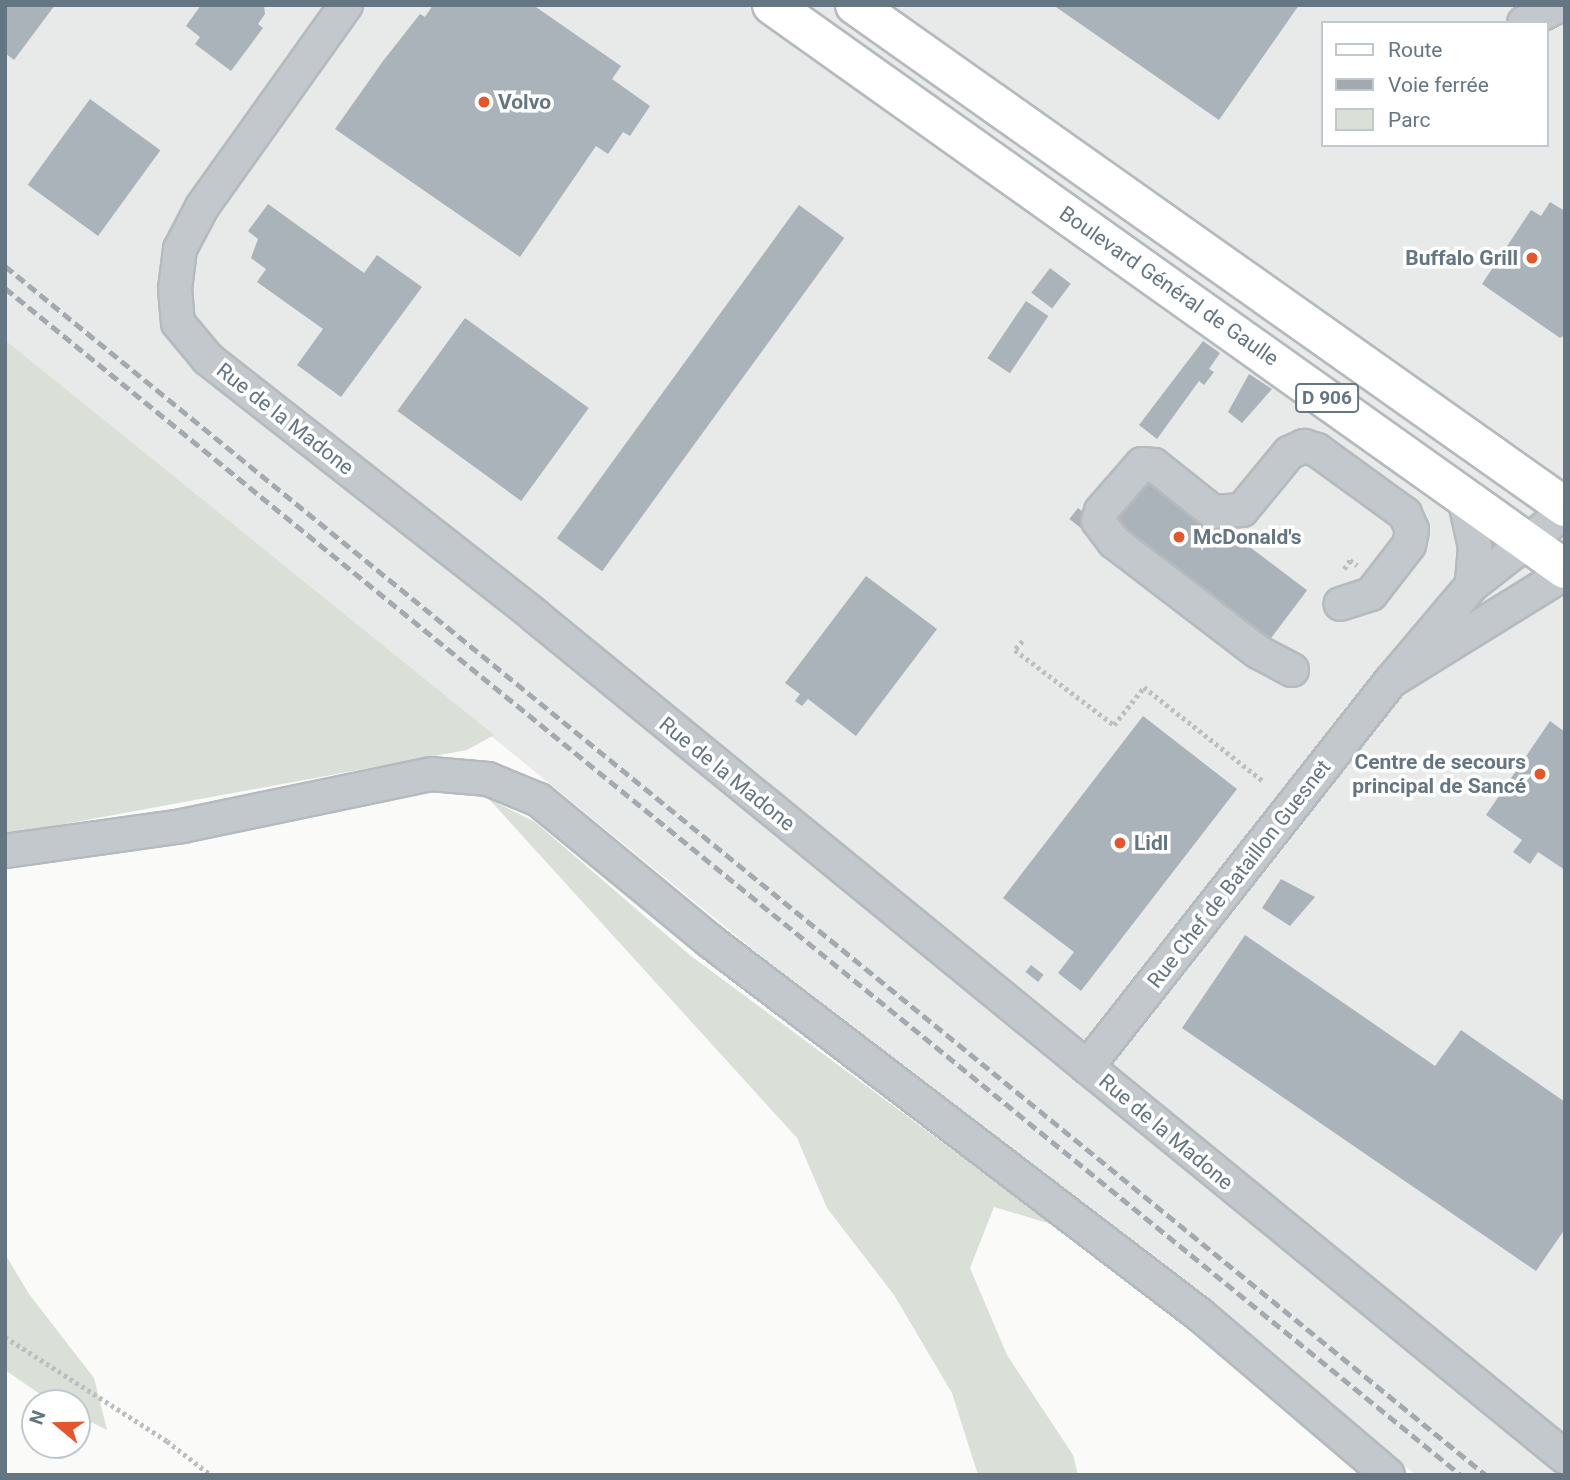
<!DOCTYPE html>
<html>
<head>
<meta charset="utf-8">
<style>
  body { margin:0 }
  #map { position:relative; width:1570px; height:1480px; overflow:hidden; background:#fafaf8; font-family:Roboto,sans-serif }
  div>[style] { position:absolute }
  [style*='--x'] { left:calc(var(--x)*1px); top:calc(var(--y)*1px); width:calc(var(--w)*1px); rotate:calc(var(--a)*1deg) }
  .built>* { inset:0; background:#e8e9e9 }
  .green>* { inset:0; background:#dadfd7 }
  .building>* { inset:0; background:#aab3b9; transform-origin:0 0 }
  .path>* { height:4.5px; margin-top:-2.25px; transform-origin:0; background:repeating-linear-gradient(90deg,#bbbfc2 0 3.5px,transparent 0 7px) }
  .roads { filter:drop-shadow(2px 0 #b5babe) drop-shadow(-2px 0 #b5babe) drop-shadow(0 2px #b5babe) drop-shadow(0 -2px #b5babe) }
  .minor>* { height:32px; margin:-16px; padding:0 16px; transform-origin:16px; border-radius:16px; background:#c3c8cc }
  .major>* { height:38px; margin:-19px; padding:0 19px; transform-origin:19px; border-radius:19px; background:#fff }
  .rail>* { height:5px; margin-top:-2.5px; transform-origin:0; background:repeating-linear-gradient(90deg,#a2aab0 0 10px,transparent 0 15px) }
  .dots>* { width:19px; height:19px; translate:-50% -50%; box-sizing:border-box; border:4px solid #fff; border-radius:50% }
  span { translate:-50% -50%; white-space:nowrap; text-align:center; line-height:1.15; -webkit-text-stroke:7px #fff; paint-order:stroke }
  .shield-label span { padding:2px 5px; background:#fff; border:2px solid; border-radius:5px; -webkit-text-stroke-width:0 }
  .shield-label { font-size:19px; color:#657683; font-weight:700 }
  .poi-label { font-size:21px; color:#657683; font-weight:700 }
  .left { translate:0 -50%; text-align:left }
  .right { translate:-100% -50%; text-align:right }
  .street-label { font-size:21px; color:#657683 }
  .frame { position:absolute; inset:0; border:7px solid #657683; pointer-events:none }
  .legend { position:absolute; left:1321px; top:21px; width:228px; height:126px; box-sizing:border-box; background:#fff; border:2px solid #c1c8cd; margin:0; padding:9px 12px; list-style:none; font-size:21px; color:#657683 }
  .legend li { display:flex; align-items:center; gap:14px; height:35px }
  .legend b { width:35px; border:2px solid #c1c8cd }
  .north { position:absolute; left:21px; top:1389px; width:70px; height:70px; box-sizing:border-box; background:#fff; border:2px solid #c1c8cd; border-radius:50%; rotate:289deg; font-size:19px; font-weight:700; line-height:28px; text-align:center; color:#657683 }
  .north::after { content:''; display:block; margin:auto; width:24px; height:32px; background:#e4572e; clip-path:polygon(50% 0,100% 100%,50% 72%,0 100%) }
</style>
</head>
<body>
<div id="map">
  <div class="built">
    <i style="clip-path:polygon(evenodd,5px 5px,1565px 5px,1565px 1475px,1416px 1475px,1176px 1275px,922px 1087px,5px 340px,5px 5px,1323px 23px,1547px 23px,1547px 145px,1323px 145px,1323px 23px)"></i>
  </div>
  <div class="green">
    <i style="clip-path:polygon(5px 340px,494px 735px,467px 750px,5px 835px)"></i>
    <i style="clip-path:polygon(489px 799px,535px 822px,691px 956px,1054px 1225px,994px 1207px,970px 1268px,1007px 1355px,1073px 1455px,1078px 1475px,978px 1475px,952px 1393px,894px 1295px,827px 1208px,797px 1138px)"></i>
    <i style="clip-path:polygon(5px 1254px,29px 1294px,94px 1378px,107px 1430px,77px 1415px,77px 1403px,53px 1403px,5px 1370px)"></i>
  </div>
  <div class="building">
    <i style="clip-path:polygon(5px 5px,55px 5px,14px 60px,5px 53px)"></i>
    <i style="clip-path:polygon(201px 5px,264px 5px,265px 14px,258px 24px,263px 28px,231px 71px,195px 44px,200px 37px,186px 26px)"></i>
    <i style="clip-path:polygon(433px 5px,533px 5px,621px 66px,612px 79px,650px 106px,630px 136px,623px 132px,608px 154px,596px 146px,520px 257px,335px 129px,383px 61px,420px 14px,425px 17px)"></i>
    <i style="clip-path:polygon(1053px 5px,1299px 5px,1219px 120px)"></i>
    <i style="left:90px;top:99px;width:87px;height:106px;rotate:36deg"></i>
    <i style="clip-path:polygon(1550px 202px,1565px 211px,1565px 335px,1560px 338px,1482px 284px,1531px 210px,1541px 216px)"></i>
    <i style="clip-path:polygon(268px 204px,364px 273px,377px 255px,422px 287px,341px 397px,297px 365px,323px 329px,257px 282px,266px 269px,251px 258px,258px 239px,248px 231px)"></i>
    <i style="left:799px;top:205px;width:56px;height:412px;rotate:36deg"></i>
    <i style="left:1050px;top:268px;width:26px;height:31px;rotate:37deg"></i>
    <i style="left:1026px;top:301px;width:27px;height:69px;rotate:34deg"></i>
    <i style="left:465px;top:318px;width:153px;height:115px;rotate:36deg"></i>
    <i style="clip-path:polygon(1203px 341px,1220px 353px,1209px 369px,1214px 372px,1204px 385px,1199px 381px,1157px 439px,1139px 425px)"></i>
    <i style="clip-path:polygon(1249px 374px,1272px 389px,1242px 423px,1228px 412px)"></i>
    <i style="left:1141px;top:465px;width:208px;height:71px;rotate:37deg"></i>
    <i style="left:1078px;top:508px;width:29px;height:14px;rotate:38deg"></i>
    <i style="clip-path:polygon(866px 576px,937px 629px,856px 736px,808px 699px,802px 706px,795px 701px,800px 694px,785px 683px)"></i>
    <i style="clip-path:polygon(1143px 716px,1237px 789px,1081px 991px,1058px 973px,1074px 952px,1003px 898px)"></i>
    <i style="clip-path:polygon(1550px 721px,1565px 732px,1565px 870px,1538px 852px,1530px 864px,1513px 852px,1522px 840px,1486px 815px)"></i>
    <i style="clip-path:polygon(1281px 879px,1315px 897px,1290px 926px,1262px 908px)"></i>
    <i style="clip-path:polygon(1245px 935px,1435px 1066px,1461px 1030px,1565px 1102px,1565px 1229px,1536px 1271px,1182px 1028px)"></i>
    <i style="left:1031px;top:965px;width:16px;height:9px;rotate:38deg"></i>
  </div>
  <div class="path">
    <i style="--x:1344;--y:569;--w:11;--a:-56"></i>
    <i style="--x:1350;--y:560;--w:9;--a:36"></i>
    <i style="--x:1023;--y:641;--w:12;--a:132"></i>
    <i style="--x:1015;--y:650;--w:124;--a:37.1"></i>
    <i style="--x:1114;--y:725;--w:48;--a:-51.7"></i>
    <i style="--x:1144;--y:687;--w:152;--a:38.3"></i>
    <i style="--x:5;--y:1337;--w:193;--a:32.7"></i>
    <i style="--x:167;--y:1441;--w:56;--a:37.7"></i>
  </div>
  <div class="roads">
    <div class="minor">
      <i style="--x:346;--y:5;--w:248;--a:125.5"></i>
      <i style="--x:202;--y:207;--w:47;--a:117.6"></i>
      <i style="--x:180;--y:249;--w:40;--a:97.1"></i>
      <i style="--x:175;--y:289;--w:34;--a:85"></i>
      <i style="--x:178;--y:323;--w:47;--a:50.2"></i>
      <i style="--x:208;--y:359;--w:415;--a:38.1"></i>
      <i style="--x:534;--y:615;--w:1331;--a:39.24"></i>
      <i style="--x:1524;--y:23;--w:40;--a:-26.6"></i>
      <i style="--x:1463;--y:494;--w:54;--a:77.2"></i>
      <i style="--x:1475;--y:547;--w:38;--a:95"></i>
      <i style="--x:1472;--y:585;--w:126;--a:130.2"></i>
      <i style="--x:1391;--y:681;--w:205;--a:-31.8"></i>
      <i style="--x:1472;--y:585;--w:118;--a:-38.1"></i>
      <i style="--x:1292;--y:670;--w:38;--a:-152"></i>
      <i style="--x:1258;--y:652;--w:181;--a:-142.6"></i>
      <i style="--x:1114;--y:542;--w:26;--a:-127"></i>
      <i style="--x:1098;--y:521;--w:10;--a:-73"></i>
      <i style="--x:1101;--y:511;--w:62;--a:-48.9"></i>
      <i style="--x:1142;--y:464;--w:12;--a:5"></i>
      <i style="--x:1154;--y:465;--w:75;--a:38.5"></i>
      <i style="--x:1213;--y:512;--w:29;--a:-4"></i>
      <i style="--x:1242;--y:510;--w:74;--a:-50.5"></i>
      <i style="--x:1289;--y:453;--w:17;--a:-25"></i>
      <i style="--x:1304;--y:446;--w:14;--a:17"></i>
      <i style="--x:1317;--y:450;--w:109;--a:36"></i>
      <i style="--x:1405;--y:514;--w:17;--a:66"></i>
      <i style="--x:1412;--y:530;--w:15;--a:101"></i>
      <i style="--x:1409;--y:545;--w:62;--a:127.8"></i>
      <i style="--x:1371;--y:594;--w:32;--a:162"></i>
      <i style="--x:5;--y:851;--w:179;--a:-8"></i>
      <i style="--x:182;--y:826;--w:254;--a:-11.8"></i>
      <i style="--x:431;--y:774;--w:57;--a:5"></i>
      <i style="--x:488;--y:779;--w:55;--a:22.4"></i>
      <i style="--x:539;--y:800;--w:222;--a:39.5"></i>
      <i style="--x:710;--y:941;--w:615;--a:37.34"></i>
      <i style="--x:1199;--y:1314;--w:248;--a:40.4"></i>
      <i style="--x:1087;--y:1067;--w:491;--a:-51.8"></i>
    </div>
    <div class="major">
      <i style="--x:772;--y:5;--w:973;--a:35.42"></i>
      <i style="--x:855;--y:5;--w:870;--a:35.26"></i>
    </div>
  </div>
  <div class="rail">
    <i style="--x:5;--y:266;--w:1912;--a:39.23"></i>
    <i style="--x:5;--y:288;--w:1879;--a:39.19"></i>
  </div>
  <div class="dots">
    <i style="left:484px;top:102px;background:#e4572e"></i>
    <i style="left:1532px;top:258px;background:#e4572e"></i>
    <i style="left:1179px;top:537px;background:#e4572e"></i>
    <i style="left:1540px;top:774px;background:#e4572e"></i>
    <i style="left:1120px;top:843px;background:#e4572e"></i>
  </div>
  <div class="shield-label">
    <span style="left:1327px;top:398px">D 906</span>
  </div>
  <div class="poi-label">
    <span class="left" style="left:498px;top:102px">Volvo</span>
    <span class="right" style="left:1518px;top:258px">Buffalo Grill</span>
    <span class="left" style="left:1193px;top:537px">McDonald's</span>
    <span class="right" style="left:1526px;top:774px">Centre de secours<br>principal de Sancé</span>
    <span class="left" style="left:1134px;top:843px">Lidl</span>
  </div>
  <div class="street-label">
    <span style="left:1169px;top:286px;rotate:35deg">Boulevard Général de Gaulle</span>
    <span style="left:285px;top:419px;rotate:38deg">Rue de la Madone</span>
    <span style="left:727px;top:774px;rotate:39deg">Rue de la Madone</span>
    <span style="left:1239px;top:874px;rotate:-52deg">Rue Chef de Bataillon Guesnet</span>
    <span style="left:1166px;top:1132px;rotate:40deg">Rue de la Madone</span>
  </div>
  <div class="frame"></div>
  <ul class="legend">
  <li><b style="height:9px;background:#fff"></b>Route</li>
  <li><b style="height:9px;background:#a2aab0"></b>Voie ferrée</li>
  <li><b style="height:19px;background:#dadfd7"></b>Parc</li>
  </ul>
  <div class="north">N</div>
</div>
</body>
</html>
